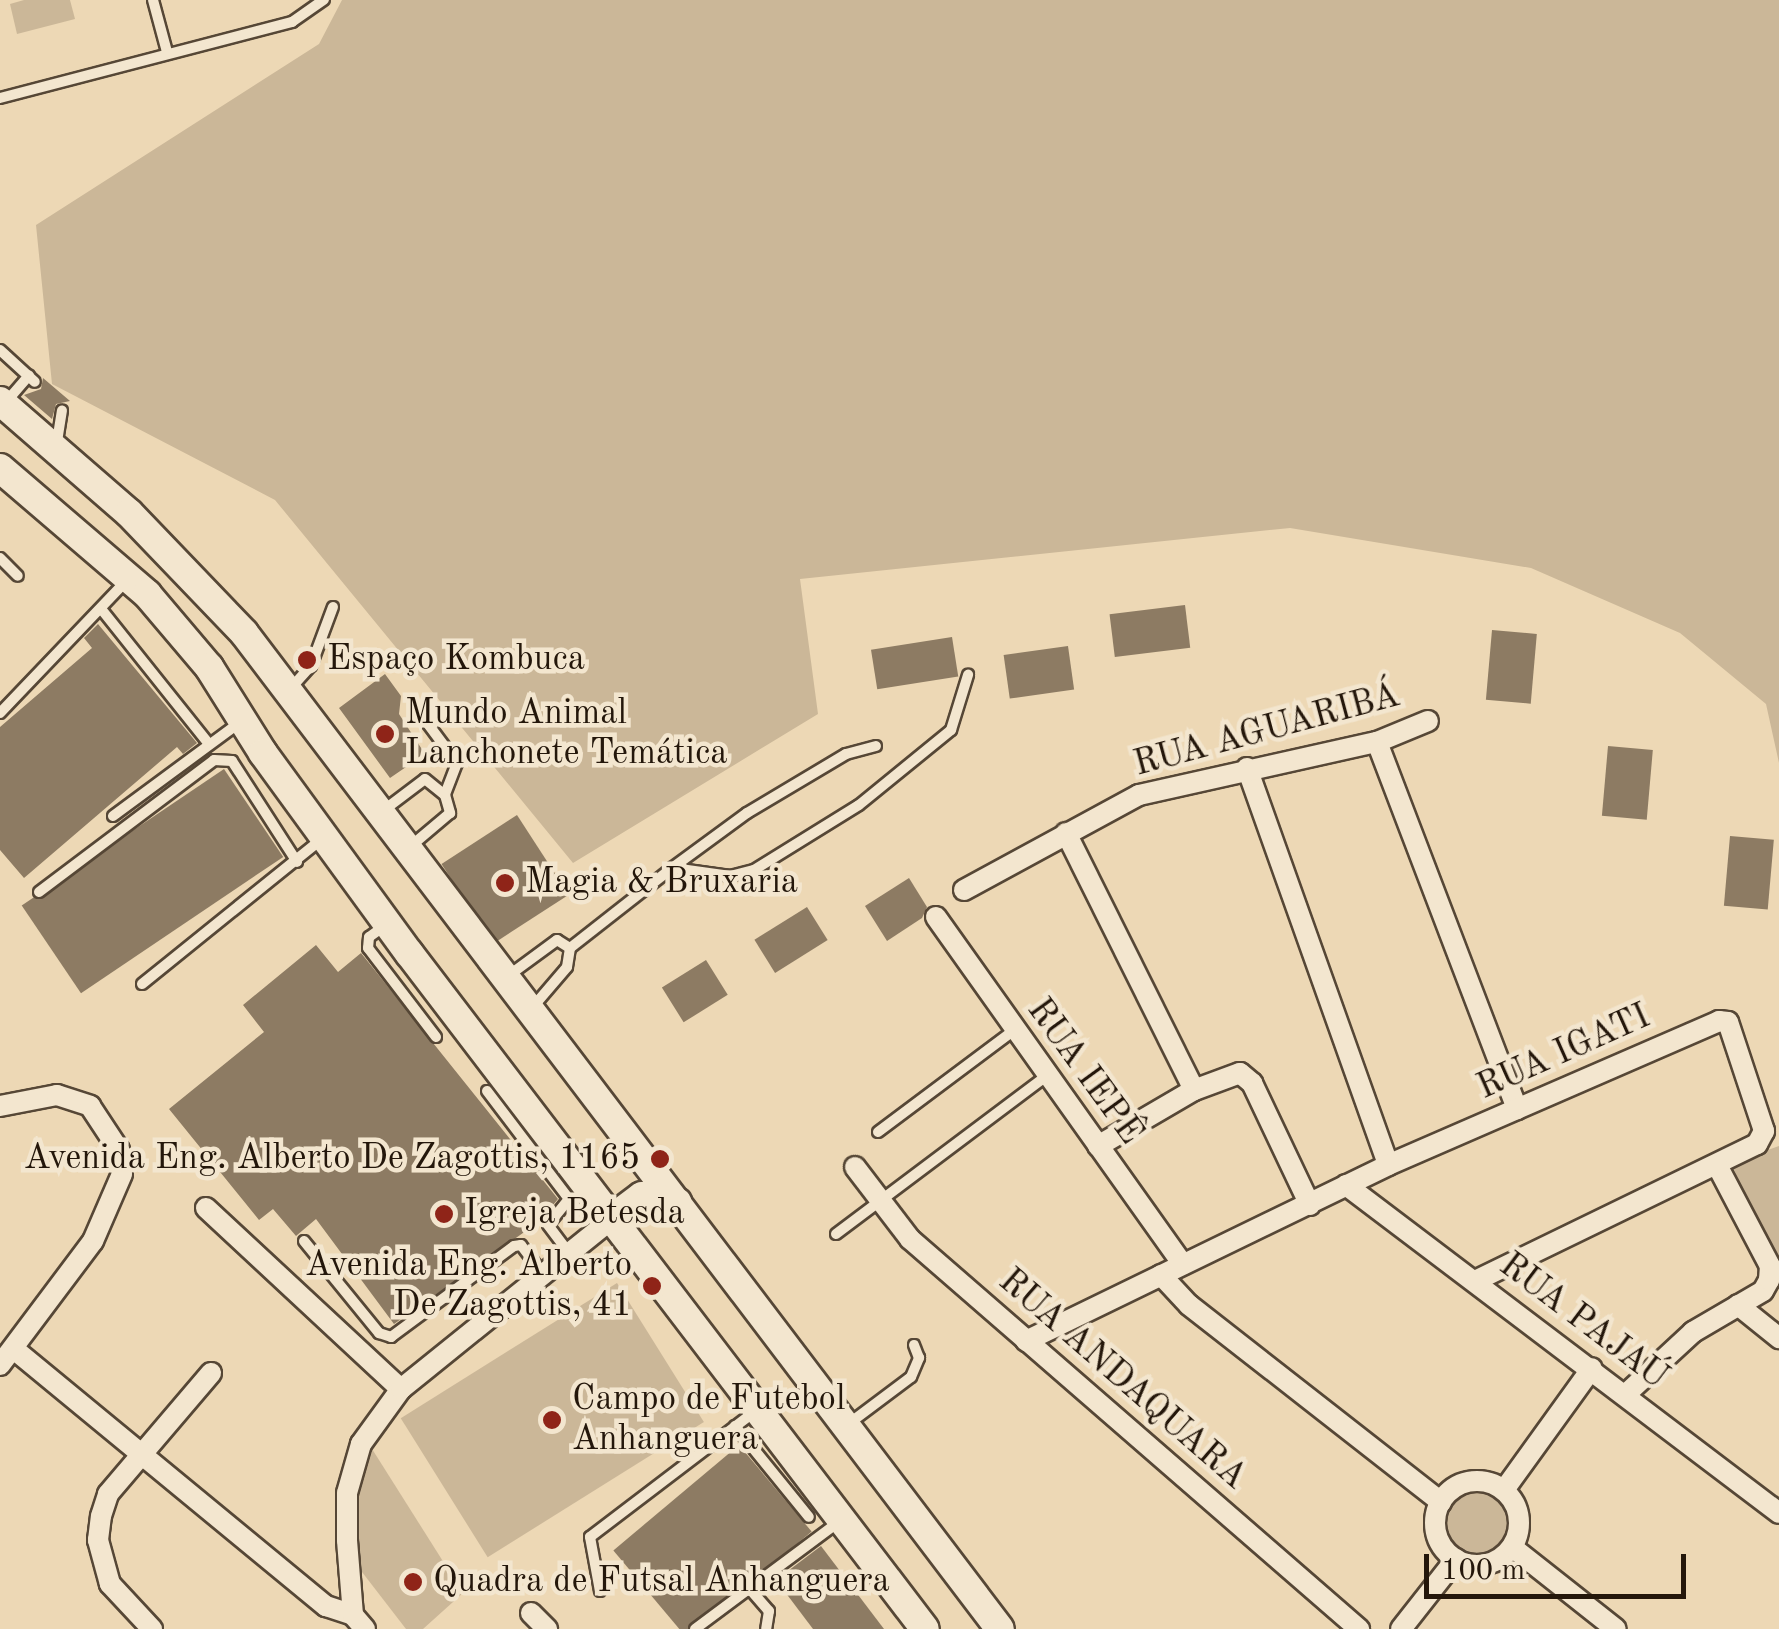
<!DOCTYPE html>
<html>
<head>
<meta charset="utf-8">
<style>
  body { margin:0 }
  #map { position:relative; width:1779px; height:1629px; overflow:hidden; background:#edd8b5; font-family:"Old Standard TT",serif }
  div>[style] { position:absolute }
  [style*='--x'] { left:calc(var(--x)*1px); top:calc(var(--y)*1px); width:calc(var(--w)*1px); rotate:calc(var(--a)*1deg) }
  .green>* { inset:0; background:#cbb798; transform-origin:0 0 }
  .round { border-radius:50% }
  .building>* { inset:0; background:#8d7b63; transform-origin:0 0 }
  .roads { filter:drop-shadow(2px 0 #564736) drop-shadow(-2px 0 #564736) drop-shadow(0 2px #564736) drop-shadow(0 -2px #564736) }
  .service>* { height:10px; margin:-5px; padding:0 5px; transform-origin:5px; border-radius:5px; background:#f3e6cf }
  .minor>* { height:20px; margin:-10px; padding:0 10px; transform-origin:10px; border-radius:10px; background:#f3e6cf }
  .minor>.ring { margin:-10px; padding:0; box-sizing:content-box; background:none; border:20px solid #f3e6cf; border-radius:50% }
  .secondary>* { height:28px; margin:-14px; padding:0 14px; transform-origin:14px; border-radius:14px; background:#f3e6cf }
  .dots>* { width:28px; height:28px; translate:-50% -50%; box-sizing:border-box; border:5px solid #f3e6cf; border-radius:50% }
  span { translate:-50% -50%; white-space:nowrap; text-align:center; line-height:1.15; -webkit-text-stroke:9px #f3e6cf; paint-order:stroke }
  .poi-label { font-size:35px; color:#24170b }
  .left { translate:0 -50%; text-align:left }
  .right { translate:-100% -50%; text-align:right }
  .street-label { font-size:35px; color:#24170b }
  .scale { position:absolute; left:1424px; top:1554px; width:262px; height:45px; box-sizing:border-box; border:5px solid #24170b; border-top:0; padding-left:12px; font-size:30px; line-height:35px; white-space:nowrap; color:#24170b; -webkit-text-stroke:8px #f3e6cf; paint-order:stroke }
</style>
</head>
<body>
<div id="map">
  <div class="green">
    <i style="clip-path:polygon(24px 0,70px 0,75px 19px,17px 34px,10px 4px)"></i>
    <i style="clip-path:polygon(342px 0,1779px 0,1779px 763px,1766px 704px,1680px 633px,1531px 568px,1290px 528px,800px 579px,818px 714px,573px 863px,275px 500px,52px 384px,36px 225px,319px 44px)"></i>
    <i style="clip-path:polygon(1779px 1146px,1779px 1271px,1731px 1163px)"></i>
    <i style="left:617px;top:1283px;width:164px;height:255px;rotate:58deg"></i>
    <i style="clip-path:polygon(367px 1441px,463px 1593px,423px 1629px,406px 1629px,362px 1572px,351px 1507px)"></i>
    <i class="round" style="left:1436px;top:1481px;width:84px;height:84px"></i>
  </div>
  <div class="building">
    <i style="clip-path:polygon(43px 378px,70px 401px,56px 404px,52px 419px,24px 395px,41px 389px)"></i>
    <i style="left:1185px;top:605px;width:43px;height:76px;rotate:83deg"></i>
    <i style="clip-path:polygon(98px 624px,197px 743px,183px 754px,177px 747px,24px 878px,0 850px,0 727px,92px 648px,84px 638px)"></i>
    <i style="left:1492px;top:630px;width:45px;height:70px;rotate:5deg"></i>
    <i style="left:952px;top:637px;width:40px;height:82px;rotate:81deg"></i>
    <i style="left:1068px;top:646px;width:44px;height:65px;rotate:82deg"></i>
    <i style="clip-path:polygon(385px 674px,401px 696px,399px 714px,425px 754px,390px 778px,339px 708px)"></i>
    <i style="left:1608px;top:746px;width:45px;height:70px;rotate:5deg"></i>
    <i style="left:224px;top:769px;width:106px;height:244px;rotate:56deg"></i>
    <i style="left:517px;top:815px;width:95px;height:90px;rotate:57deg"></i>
    <i style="left:1730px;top:836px;width:44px;height:70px;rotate:5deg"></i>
    <i style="clip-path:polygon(909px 878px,927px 907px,922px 918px,887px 941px,865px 906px)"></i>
    <i style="left:807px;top:907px;width:39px;height:62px;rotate:58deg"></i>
    <i style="clip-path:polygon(316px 945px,338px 972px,361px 953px,558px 1199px,540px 1221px,394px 1324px,316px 1219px,296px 1236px,273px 1209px,259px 1220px,169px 1109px,264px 1032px,243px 1005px)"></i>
    <i style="left:706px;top:960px;width:41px;height:52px;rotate:58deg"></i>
    <i style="left:739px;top:1445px;width:113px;height:164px;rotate:50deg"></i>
    <i style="clip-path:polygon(821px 1546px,884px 1629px,813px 1629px,776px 1580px)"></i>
  </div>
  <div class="roads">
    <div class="service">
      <i style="--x:153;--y:0;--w:54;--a:74.9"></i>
      <i style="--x:0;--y:98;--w:302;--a:-14.6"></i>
      <i style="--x:292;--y:22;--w:39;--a:-35"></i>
      <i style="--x:0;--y:350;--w:47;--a:42.4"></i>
      <i style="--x:6;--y:402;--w:35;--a:-49"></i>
      <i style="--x:56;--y:448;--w:38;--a:-81"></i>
      <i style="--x:0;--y:558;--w:25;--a:45"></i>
      <i style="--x:102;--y:610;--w:171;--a:51.4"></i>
      <i style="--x:291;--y:688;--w:30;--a:-48"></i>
      <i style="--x:311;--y:666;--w:63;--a:-69.6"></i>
      <i style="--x:0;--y:713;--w:185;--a:-46.3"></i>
      <i style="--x:425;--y:720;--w:54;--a:53.3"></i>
      <i style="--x:457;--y:763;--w:34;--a:111"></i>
      <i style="--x:384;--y:810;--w:51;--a:-37.1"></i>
      <i style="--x:425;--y:779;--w:26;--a:39"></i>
      <i style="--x:445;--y:795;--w:19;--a:74"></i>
      <i style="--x:450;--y:813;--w:51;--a:139.8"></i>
      <i style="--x:113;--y:816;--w:160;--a:-36.4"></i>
      <i style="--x:673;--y:868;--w:58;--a:8"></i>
      <i style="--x:730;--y:876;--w:25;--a:-14"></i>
      <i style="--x:754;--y:870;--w:123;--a:-31.8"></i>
      <i style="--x:859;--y:805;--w:119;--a:-39.2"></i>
      <i style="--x:951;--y:730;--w:58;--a:-72.8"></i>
      <i style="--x:39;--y:892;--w:219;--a:-37"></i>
      <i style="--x:214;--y:760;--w:18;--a:3"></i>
      <i style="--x:232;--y:761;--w:120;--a:57.2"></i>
      <i style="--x:387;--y:924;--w:22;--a:144"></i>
      <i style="--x:369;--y:937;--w:11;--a:95"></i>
      <i style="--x:368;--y:948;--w:112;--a:52.6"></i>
      <i style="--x:508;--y:976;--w:61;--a:-36.3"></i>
      <i style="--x:557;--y:940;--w:15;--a:32"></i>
      <i style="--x:142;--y:984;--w:234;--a:-38.9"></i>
      <i style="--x:532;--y:1008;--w:54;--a:-49.5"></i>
      <i style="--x:567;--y:967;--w:19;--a:-81"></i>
      <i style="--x:570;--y:948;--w:130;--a:-38.1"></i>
      <i style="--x:672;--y:868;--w:93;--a:-36.3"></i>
      <i style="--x:747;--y:813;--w:115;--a:-30.8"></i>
      <i style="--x:846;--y:754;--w:31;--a:-15"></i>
      <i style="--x:487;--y:1091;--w:136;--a:52.8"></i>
      <i style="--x:569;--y:1199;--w:33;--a:129"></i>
      <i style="--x:548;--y:1225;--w:35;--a:53"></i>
      <i style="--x:878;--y:1132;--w:169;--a:-36.8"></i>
      <i style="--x:836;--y:1234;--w:261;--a:-36.9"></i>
      <i style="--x:304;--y:1241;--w:119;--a:50.8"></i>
      <i style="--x:379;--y:1333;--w:13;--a:18"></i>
      <i style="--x:391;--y:1337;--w:153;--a:-36.5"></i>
      <i style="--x:514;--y:1246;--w:7;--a:-8"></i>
      <i style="--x:521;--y:1245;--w:36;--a:53"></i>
      <i style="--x:847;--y:1425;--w:80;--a:-36.9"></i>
      <i style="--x:911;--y:1377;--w:21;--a:-67"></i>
      <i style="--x:919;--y:1358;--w:14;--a:-111"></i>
      <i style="--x:735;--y:1426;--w:117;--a:50.9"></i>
      <i style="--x:748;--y:1587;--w:32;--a:49"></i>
      <i style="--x:769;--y:1611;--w:18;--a:99"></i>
      <i style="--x:600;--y:1591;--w:55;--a:-100.5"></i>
      <i style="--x:590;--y:1537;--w:206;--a:-37.3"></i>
      <i style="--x:695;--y:1629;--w:182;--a:-36.7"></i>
    </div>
    <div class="minor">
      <i style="--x:1377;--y:742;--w:393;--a:69.1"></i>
      <i style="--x:1247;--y:768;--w:421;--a:70.4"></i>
      <i style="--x:1066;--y:833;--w:287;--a:63.5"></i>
      <i style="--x:964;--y:890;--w:199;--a:-28.5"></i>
      <i style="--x:1139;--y:795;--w:244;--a:-12.6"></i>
      <i style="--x:1377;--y:742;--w:55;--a:-22.4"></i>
      <i style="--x:936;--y:917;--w:426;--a:54.6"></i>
      <i style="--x:0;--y:1106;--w:58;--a:-10.9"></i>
      <i style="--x:57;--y:1095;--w:35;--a:18"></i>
      <i style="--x:90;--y:1106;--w:53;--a:56.6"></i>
      <i style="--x:119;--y:1150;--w:24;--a:83"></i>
      <i style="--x:122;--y:1174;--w:73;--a:113.4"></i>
      <i style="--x:93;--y:1241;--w:155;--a:126.9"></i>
      <i style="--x:1098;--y:1146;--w:111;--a:-30.3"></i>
      <i style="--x:1194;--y:1090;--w:49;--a:-20.3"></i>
      <i style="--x:1240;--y:1073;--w:16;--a:40"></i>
      <i style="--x:1252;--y:1083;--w:135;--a:64.6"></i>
      <i style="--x:855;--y:1167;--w:91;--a:52.6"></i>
      <i style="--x:910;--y:1239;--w:595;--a:40.98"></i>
      <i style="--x:1346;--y:1185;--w:543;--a:37.14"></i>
      <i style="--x:206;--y:1208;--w:266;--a:42.9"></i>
      <i style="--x:1161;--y:1275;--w:41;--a:47"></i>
      <i style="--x:1189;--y:1305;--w:320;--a:38"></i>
      <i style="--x:1738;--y:1305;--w:53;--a:38.8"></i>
      <i style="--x:1026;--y:1341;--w:403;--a:-25.9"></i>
      <i style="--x:1388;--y:1165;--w:361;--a:-23.5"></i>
      <i style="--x:1719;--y:1021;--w:9;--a:6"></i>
      <i style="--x:1728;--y:1022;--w:115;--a:71.7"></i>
      <i style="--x:1764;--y:1131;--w:15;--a:118"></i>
      <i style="--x:1757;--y:1144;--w:314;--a:154.1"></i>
      <i style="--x:15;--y:1350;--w:403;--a:39.5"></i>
      <i style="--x:326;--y:1606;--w:28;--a:18"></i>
      <i style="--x:1625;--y:1395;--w:93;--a:-42.8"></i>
      <i style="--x:1693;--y:1332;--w:81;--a:-30.4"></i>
      <i style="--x:1763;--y:1291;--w:13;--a:-61"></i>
      <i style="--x:1769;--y:1280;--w:14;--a:-86"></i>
      <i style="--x:1770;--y:1266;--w:114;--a:-117.7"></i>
      <i class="ring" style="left:1435px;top:1481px;width:64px;height:64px"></i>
      <i style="--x:1504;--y:1490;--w:150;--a:-54.2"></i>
      <i style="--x:1512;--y:1547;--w:132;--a:38.3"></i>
      <i style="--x:531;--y:1613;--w:23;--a:45"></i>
      <i style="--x:152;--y:1629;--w:62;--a:-133"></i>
      <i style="--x:110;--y:1584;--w:46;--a:-105.3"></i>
      <i style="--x:98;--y:1540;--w:24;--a:-83"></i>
      <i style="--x:101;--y:1516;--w:23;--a:-72"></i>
      <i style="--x:108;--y:1494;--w:159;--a:-49.6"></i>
      <i style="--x:365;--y:1629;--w:18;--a:-131"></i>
      <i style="--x:353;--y:1615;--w:75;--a:-94.6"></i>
      <i style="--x:347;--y:1540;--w:47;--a:-90"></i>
      <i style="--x:347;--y:1493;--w:51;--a:-74.1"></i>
      <i style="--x:361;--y:1444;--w:68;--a:-54"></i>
      <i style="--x:401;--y:1389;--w:274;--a:-38.9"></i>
      <i style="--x:1401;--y:1629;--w:89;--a:-51.8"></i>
    </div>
    <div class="secondary">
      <i style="--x:0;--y:401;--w:171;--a:41"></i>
      <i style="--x:129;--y:513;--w:166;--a:46.2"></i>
      <i style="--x:244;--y:633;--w:1250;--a:52.8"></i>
      <i style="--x:0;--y:468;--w:194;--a:40.6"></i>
      <i style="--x:147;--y:594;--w:96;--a:49.7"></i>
      <i style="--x:209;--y:667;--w:102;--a:57.9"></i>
      <i style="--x:263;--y:753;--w:248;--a:53.9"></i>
      <i style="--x:409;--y:953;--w:850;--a:52.65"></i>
      <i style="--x:614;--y:1217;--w:35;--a:-37"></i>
      <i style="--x:642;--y:1196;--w:36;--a:10"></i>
    </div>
  </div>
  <div class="dots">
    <i style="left:307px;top:660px;background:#8f2418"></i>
    <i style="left:385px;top:734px;background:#8f2418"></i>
    <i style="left:505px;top:883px;background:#8f2418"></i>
    <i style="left:660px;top:1159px;background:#8f2418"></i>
    <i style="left:444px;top:1214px;background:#8f2418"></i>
    <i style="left:652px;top:1286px;background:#8f2418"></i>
    <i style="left:552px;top:1420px;background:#8f2418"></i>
    <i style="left:413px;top:1582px;background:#8f2418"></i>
  </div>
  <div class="poi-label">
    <span class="left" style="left:327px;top:660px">Espaço Kombuca</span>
    <span class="left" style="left:405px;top:734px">Mundo Animal<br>Lanchonete Temática</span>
    <span class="left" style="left:525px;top:883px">Magia &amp; Bruxaria</span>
    <span class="right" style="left:640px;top:1159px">Avenida Eng. Alberto De Zagottis, 1165</span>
    <span class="left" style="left:464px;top:1214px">Igreja Betesda</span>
    <span class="right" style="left:632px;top:1286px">Avenida Eng. Alberto<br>De Zagottis, 41</span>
    <span class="left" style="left:572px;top:1420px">Campo de Futebol<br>Anhanguera</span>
    <span class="left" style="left:433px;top:1582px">Quadra de Futsal Anhanguera</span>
  </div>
  <div class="street-label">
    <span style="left:1267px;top:731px;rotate:-15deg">RUA AGUARIBÁ</span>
    <span style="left:1564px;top:1053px;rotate:-24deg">RUA IGATI</span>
    <span style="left:1084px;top:1072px;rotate:54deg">RUA IEPÊ</span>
    <span style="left:1583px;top:1322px;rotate:37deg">RUA PAJAÚ</span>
    <span style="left:1122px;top:1380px;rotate:41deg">RUA ANDAQUARA</span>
  </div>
  <div class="scale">100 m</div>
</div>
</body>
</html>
